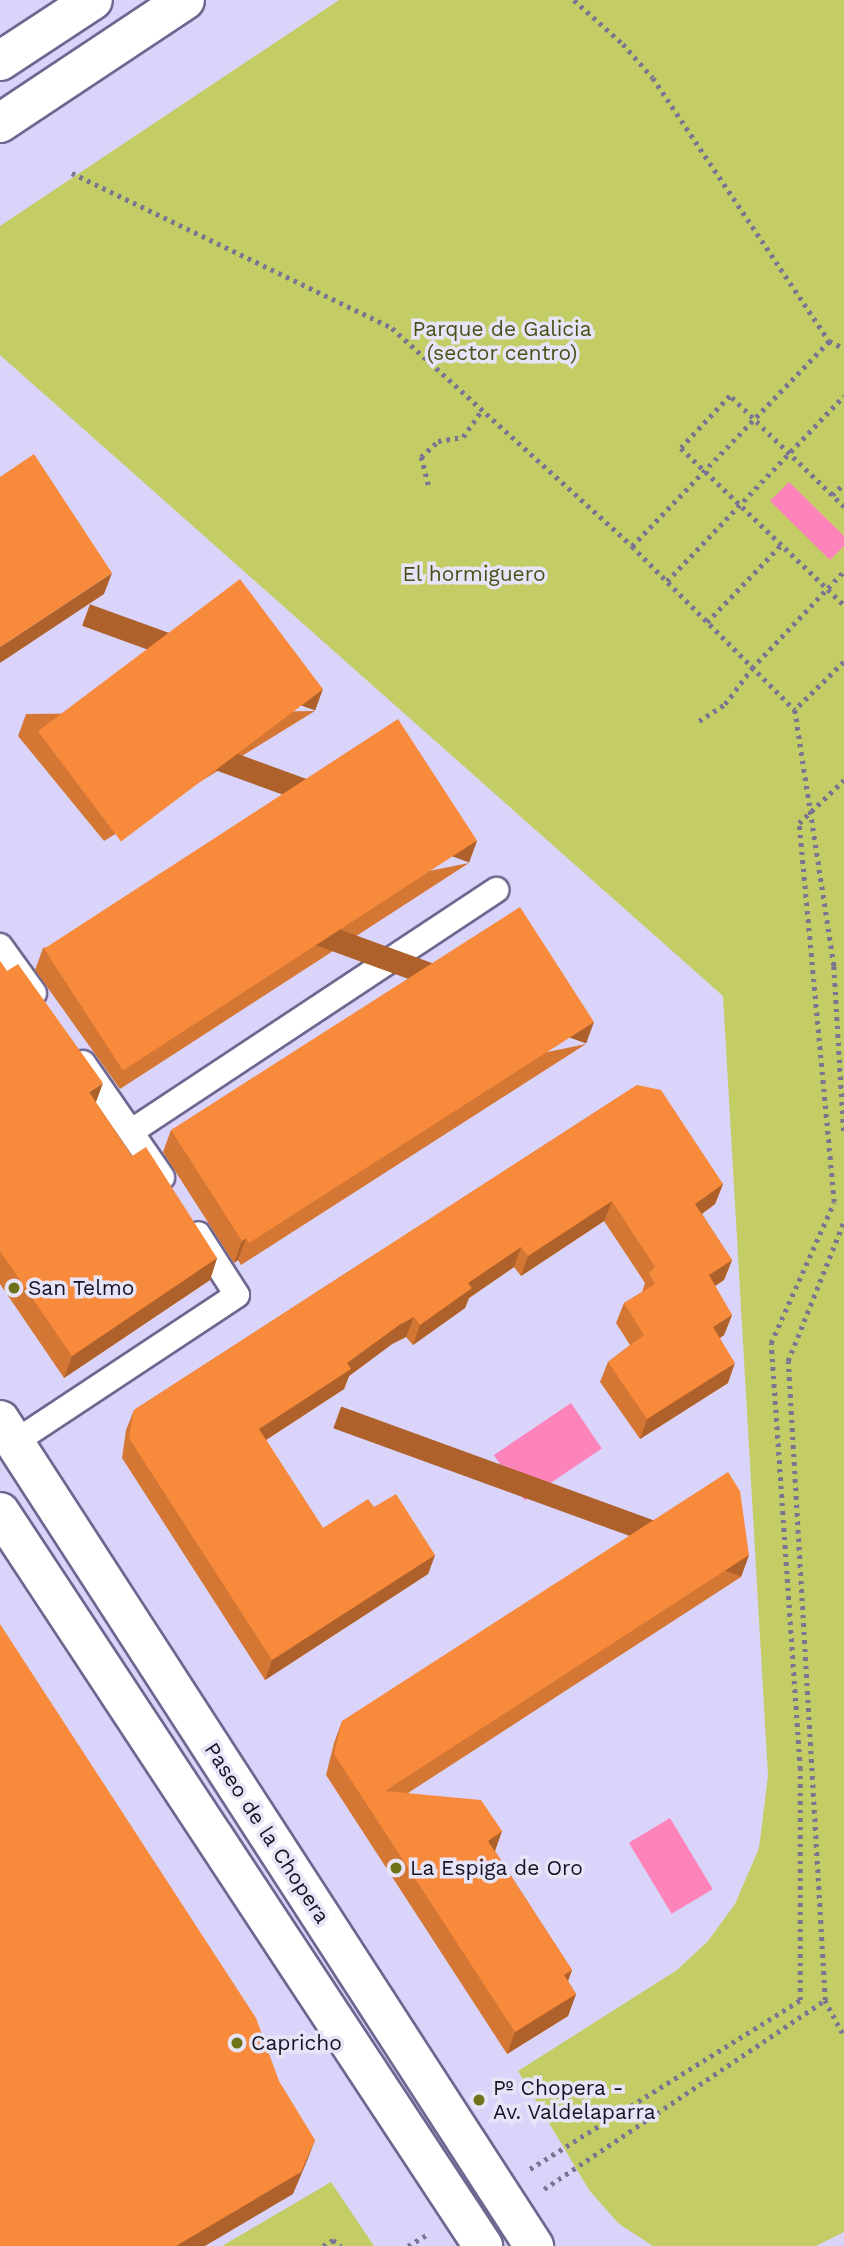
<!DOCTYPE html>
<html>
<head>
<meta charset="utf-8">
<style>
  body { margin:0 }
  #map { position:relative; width:844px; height:2246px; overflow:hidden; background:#dbd4fa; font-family:"Work Sans",sans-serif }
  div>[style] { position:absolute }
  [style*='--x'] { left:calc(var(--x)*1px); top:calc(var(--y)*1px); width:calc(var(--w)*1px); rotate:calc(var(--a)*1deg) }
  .green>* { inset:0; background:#c4cc65 }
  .water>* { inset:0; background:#fd83bb; transform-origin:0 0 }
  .path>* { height:4.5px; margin-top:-2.25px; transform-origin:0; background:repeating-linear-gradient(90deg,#7a7590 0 3.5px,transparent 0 8.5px) }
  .roads { filter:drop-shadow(2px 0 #6f6790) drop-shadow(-2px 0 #6f6790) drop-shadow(0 2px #6f6790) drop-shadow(0 -2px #6f6790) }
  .lane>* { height:24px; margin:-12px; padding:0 12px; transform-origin:12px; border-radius:12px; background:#fff }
  .secondary>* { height:38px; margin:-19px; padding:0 19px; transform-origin:19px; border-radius:19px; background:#fff }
  .wall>* { inset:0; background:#d57734 }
  .shaded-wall>* { inset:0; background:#ae612a; transform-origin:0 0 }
  .building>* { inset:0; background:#f88a3c; transform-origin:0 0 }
  .dots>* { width:19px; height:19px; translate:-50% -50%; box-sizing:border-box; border:4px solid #e7e4f7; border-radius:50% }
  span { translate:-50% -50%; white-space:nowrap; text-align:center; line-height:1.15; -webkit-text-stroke:7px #e7e4f7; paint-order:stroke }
  .park-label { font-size:21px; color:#4b4f18 }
  .poi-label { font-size:21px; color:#171323 }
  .left { translate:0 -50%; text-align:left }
  .street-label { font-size:21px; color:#171323 }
</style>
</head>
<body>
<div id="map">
  <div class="green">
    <i style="clip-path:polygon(339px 0,844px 0,844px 2232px,816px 2246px,653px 2246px,619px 2224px,589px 2190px,518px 2071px,677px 1970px,708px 1941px,735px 1904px,759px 1848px,768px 1776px,723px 996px,0 355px,0 226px)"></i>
    <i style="clip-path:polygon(331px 2182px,374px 2246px,222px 2246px)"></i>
  </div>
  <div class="water">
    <i style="clip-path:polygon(789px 482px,844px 536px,844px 546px,830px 560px,770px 501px)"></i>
    <i style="left:571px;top:1403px;width:55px;height:93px;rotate:56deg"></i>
    <i style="left:670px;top:1818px;width:83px;height:48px;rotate:59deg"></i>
  </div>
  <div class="path">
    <i style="--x:574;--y:0;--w:66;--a:41.9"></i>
    <i style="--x:623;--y:44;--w:45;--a:48.6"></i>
    <i style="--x:653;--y:78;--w:316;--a:56.2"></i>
    <i style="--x:72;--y:173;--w:356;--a:25.8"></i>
    <i style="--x:392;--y:328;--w:324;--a:42.2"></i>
    <i style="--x:632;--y:546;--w:231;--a:45.2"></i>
    <i style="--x:428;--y:485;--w:29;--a:-104"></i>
    <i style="--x:421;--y:457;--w:23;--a:-43"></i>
    <i style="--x:438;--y:441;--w:25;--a:-9"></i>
    <i style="--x:463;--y:437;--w:33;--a:-55"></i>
    <i style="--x:832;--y:495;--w:16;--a:-43"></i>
    <i style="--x:844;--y:507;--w:159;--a:-135.8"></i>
    <i style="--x:730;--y:396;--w:71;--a:133.3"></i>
    <i style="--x:681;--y:448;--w:226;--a:43.9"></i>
    <i style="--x:632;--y:546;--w:284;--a:-46.1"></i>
    <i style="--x:829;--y:341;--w:14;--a:25"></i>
    <i style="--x:667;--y:581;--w:256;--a:-46.3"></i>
    <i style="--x:707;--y:622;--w:108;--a:-46.1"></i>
    <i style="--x:844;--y:662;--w:69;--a:135.6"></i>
    <i style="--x:795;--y:710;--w:259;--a:81.3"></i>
    <i style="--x:834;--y:966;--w:167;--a:86.6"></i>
    <i style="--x:699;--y:721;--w:31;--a:-33"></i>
    <i style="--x:725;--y:704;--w:45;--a:-53.1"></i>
    <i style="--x:752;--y:668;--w:134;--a:-46.5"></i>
    <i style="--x:825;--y:2000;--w:40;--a:62"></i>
    <i style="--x:530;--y:2169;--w:319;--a:-32"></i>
    <i style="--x:800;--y:2000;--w:231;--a:-90"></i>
    <i style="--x:800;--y:1769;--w:427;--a:-93.9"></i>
    <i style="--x:771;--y:1343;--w:154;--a:-65.9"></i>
    <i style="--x:834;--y:1202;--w:381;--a:-95.3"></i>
    <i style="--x:799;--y:823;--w:62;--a:-43.7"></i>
    <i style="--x:544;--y:2189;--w:339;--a:-33.9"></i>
    <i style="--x:825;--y:2000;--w:640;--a:-93.31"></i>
    <i style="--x:788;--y:1361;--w:151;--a:-68.2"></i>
    <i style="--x:323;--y:2246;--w:12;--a:-31"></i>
    <i style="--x:333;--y:2240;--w:10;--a:37"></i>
    <i style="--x:408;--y:2246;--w:23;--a:-31"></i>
  </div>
  <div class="roads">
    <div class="lane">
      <i style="--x:0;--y:946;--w:58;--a:54.1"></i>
      <i style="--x:83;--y:1063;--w:139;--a:55.3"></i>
      <i style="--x:132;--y:1131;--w:437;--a:-33.5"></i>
      <i style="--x:15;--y:1442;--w:266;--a:-33.5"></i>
      <i style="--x:237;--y:1295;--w:72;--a:-122.6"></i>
    </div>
    <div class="secondary">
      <i style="--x:0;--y:61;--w:111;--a:-33.3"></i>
      <i style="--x:0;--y:123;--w:222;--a:-33.6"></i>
      <i style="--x:0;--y:1420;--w:984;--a:57.12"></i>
      <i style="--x:0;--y:1512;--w:879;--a:56.65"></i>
    </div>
  </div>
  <div class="wall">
    <i style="clip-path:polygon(315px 711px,104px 841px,18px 736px,26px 714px)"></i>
    <i style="clip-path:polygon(469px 863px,120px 1089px,35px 970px,43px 948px)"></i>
    <i style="clip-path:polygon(0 961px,132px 1156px,217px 1258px,210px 1280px,64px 1378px,0 1284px)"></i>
    <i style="clip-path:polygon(586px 1044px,241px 1265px,238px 1260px,234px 1263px,163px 1152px,171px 1130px)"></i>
    <i style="clip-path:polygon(637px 1085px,723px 1184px,715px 1204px,702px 1214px,732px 1260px,724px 1280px,715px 1286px,732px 1315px,724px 1335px,720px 1338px,728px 1383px,640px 1439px,600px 1382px,608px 1362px,630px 1345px,616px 1323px,624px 1303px,642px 1292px,645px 1283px,604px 1221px,521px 1276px,514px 1267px,469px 1298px,465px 1308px,413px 1345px,406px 1337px,392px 1344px,349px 1376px,344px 1389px,266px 1440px,323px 1528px,374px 1507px,435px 1555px,428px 1574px,265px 1680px,122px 1458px,126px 1430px,134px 1410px)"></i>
    <i style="clip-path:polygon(749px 1555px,741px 1577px,408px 1793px,502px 1831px,495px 1851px,572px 1970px,568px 1981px,576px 1994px,568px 2016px,507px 2054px,326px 1775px,334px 1743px,342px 1721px)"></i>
  </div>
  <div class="shaded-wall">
    <i style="clip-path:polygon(112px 573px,104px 594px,0 663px,0 647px)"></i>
    <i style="left:323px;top:689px;width:23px;height:248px;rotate:110deg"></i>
    <i style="left:477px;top:841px;width:23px;height:416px;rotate:110deg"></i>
    <i style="left:594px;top:1022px;width:23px;height:410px;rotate:110deg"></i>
    <i style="clip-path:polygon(103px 1083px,95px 1105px,89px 1092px)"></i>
    <i style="clip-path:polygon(723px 1184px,715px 1204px,688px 1224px,695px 1204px)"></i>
    <i style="clip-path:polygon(612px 1201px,604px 1221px,521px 1276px,528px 1256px)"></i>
    <i style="clip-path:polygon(246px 1238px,238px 1260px,234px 1263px,242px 1241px)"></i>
    <i style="clip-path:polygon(521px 1247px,514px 1267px,469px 1298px,465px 1308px,413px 1345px,420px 1325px,468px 1283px)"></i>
    <i style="clip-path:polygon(217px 1258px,210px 1280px,64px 1378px,72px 1356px)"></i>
    <i style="clip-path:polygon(732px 1260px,724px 1280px,701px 1295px,709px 1275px)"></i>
    <i style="clip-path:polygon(732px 1315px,724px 1335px,706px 1347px,713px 1327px)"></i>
    <i style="clip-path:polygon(414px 1317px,406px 1337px,392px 1344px,349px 1376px,344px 1389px,252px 1449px,259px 1429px,347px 1363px,399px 1325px)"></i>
    <i style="clip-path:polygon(735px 1363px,728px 1383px,640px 1439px,647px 1419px)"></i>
    <i style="clip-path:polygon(435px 1555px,428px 1574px,265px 1680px,272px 1660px)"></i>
    <i style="left:749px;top:1555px;width:23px;height:434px;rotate:110deg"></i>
    <i style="clip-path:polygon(502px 1831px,494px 1853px,488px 1841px)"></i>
    <i style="clip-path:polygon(572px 1970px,564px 1991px,564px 1975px)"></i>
    <i style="clip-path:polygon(576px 1994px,568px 2016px,507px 2054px,515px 2032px)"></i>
    <i style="clip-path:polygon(315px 2140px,307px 2161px,293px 2194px,205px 2246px,176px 2246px)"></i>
  </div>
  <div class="building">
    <i style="clip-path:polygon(34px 454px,112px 573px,0 647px,0 477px)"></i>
    <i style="left:240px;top:579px;width:138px;height:253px;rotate:53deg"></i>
    <i style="left:398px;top:719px;width:145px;height:422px;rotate:57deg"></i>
    <i style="clip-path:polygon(520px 907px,594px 1022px,249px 1243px,246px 1238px,242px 1241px,171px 1130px)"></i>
    <i style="clip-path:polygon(0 961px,7px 971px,18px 964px,103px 1083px,89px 1092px,132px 1156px,146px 1147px,217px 1258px,72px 1356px,0 1251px)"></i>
    <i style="clip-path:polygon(637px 1085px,661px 1090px,723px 1184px,695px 1204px,732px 1260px,709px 1275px,732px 1315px,713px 1327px,735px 1363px,647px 1419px,608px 1362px,644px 1335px,624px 1303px,655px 1284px,649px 1273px,655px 1267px,612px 1201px,528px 1256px,521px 1247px,468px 1283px,472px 1288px,420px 1325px,414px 1317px,399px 1325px,347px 1363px,351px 1369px,259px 1429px,323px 1528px,368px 1499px,374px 1507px,396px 1494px,435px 1555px,272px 1660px,129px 1438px,134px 1410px)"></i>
    <i style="clip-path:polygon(728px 1472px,740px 1491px,749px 1555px,385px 1791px,481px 1800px,502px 1831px,488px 1841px,572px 1970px,564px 1975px,576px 1994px,515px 2032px,334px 1754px,342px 1721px)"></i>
    <i style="clip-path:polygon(0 1624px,256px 2018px,279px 2081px,315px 2140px,301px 2172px,176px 2246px,0 2246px)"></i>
  </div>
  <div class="dots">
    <i style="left:14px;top:1288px;background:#6e731a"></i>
    <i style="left:396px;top:1868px;background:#6e731a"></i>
    <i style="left:237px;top:2043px;background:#6e731a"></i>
    <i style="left:479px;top:2100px;background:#6e731a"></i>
  </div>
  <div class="park-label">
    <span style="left:502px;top:341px">Parque de Galicia<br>(sector centro)</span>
    <span style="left:474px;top:574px">El hormiguero</span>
  </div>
  <div class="poi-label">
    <span class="left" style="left:28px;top:1288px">San Telmo</span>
    <span class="left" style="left:410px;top:1868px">La Espiga de Oro</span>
    <span class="left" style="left:251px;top:2043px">Capricho</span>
    <span class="left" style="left:493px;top:2100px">Pº Chopera -<br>Av. Valdelaparra</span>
  </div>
  <div class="street-label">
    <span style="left:267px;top:1833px;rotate:57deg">Paseo de la Chopera</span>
  </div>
</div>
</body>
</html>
